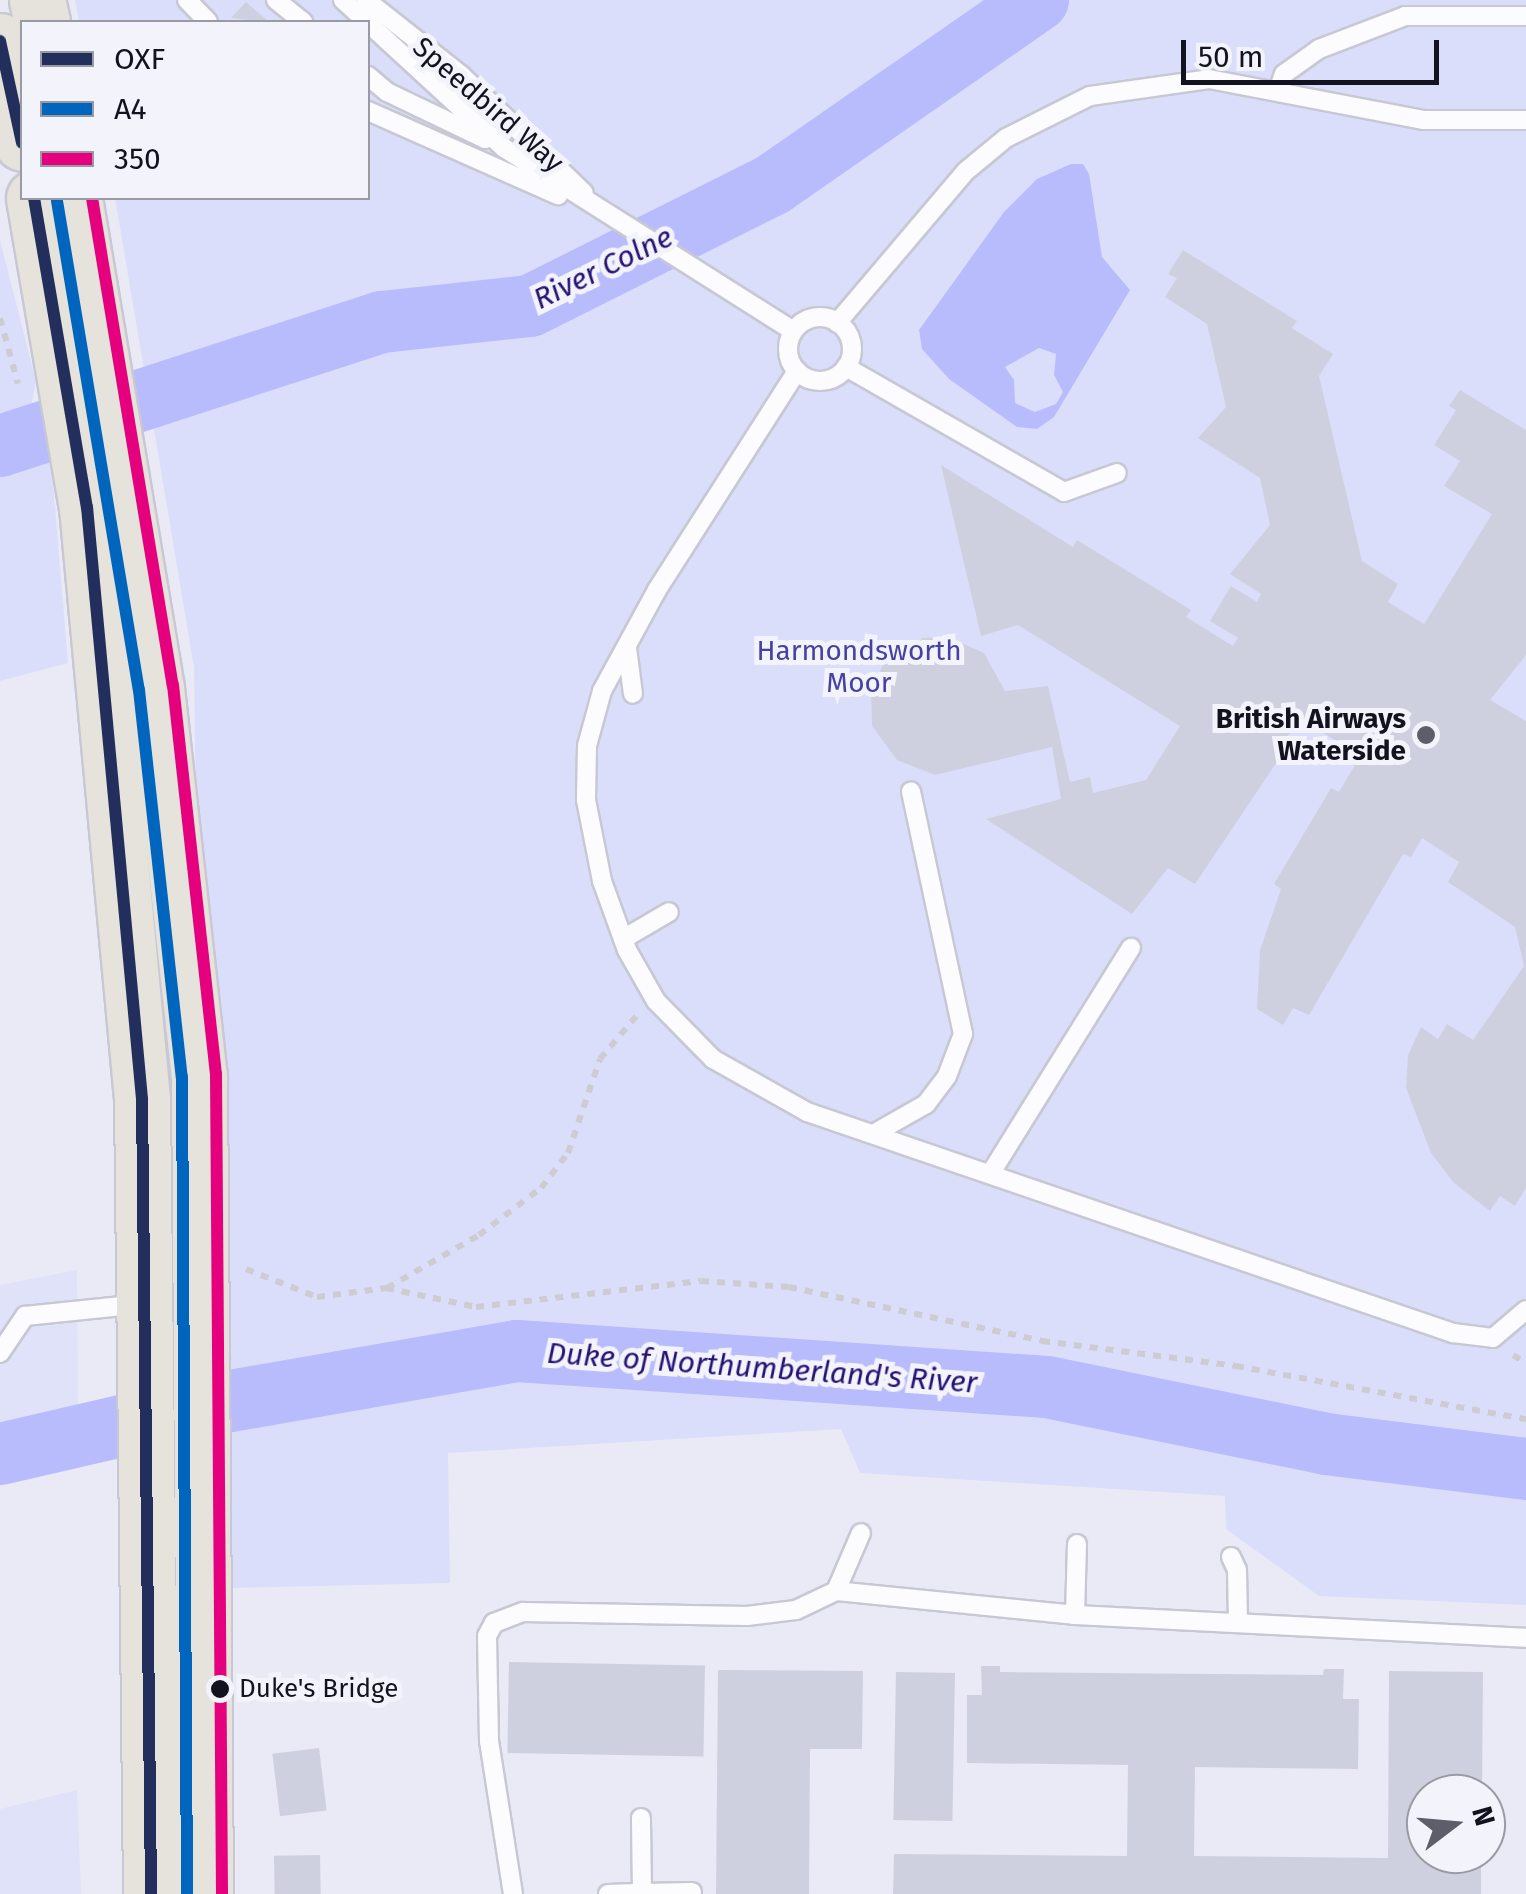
<!DOCTYPE html>
<html>
<head>
<meta charset="utf-8">
<style>
  body { margin:0 }
  #map { position:relative; width:1526px; height:1894px; overflow:hidden; background:#e9eaf5; font-family:"Fira Sans",sans-serif }
  div>[style] { position:absolute }
  [style*='--x'] { left:calc(var(--x)*1px); top:calc(var(--y)*1px); width:calc(var(--w)*1px); rotate:calc(var(--a)*1deg) }
  .built>* { inset:0; background:#e0e2f9 }
  .green>* { inset:0; background:#dbdefa }
  .water>* { inset:0; background:#b9bcfc }
  .river>* { height:62px; margin:-31px; padding:0 31px; transform-origin:31px; border-radius:31px; background:#b9bcfc }
  .building>* { inset:0; background:#cfd0df; transform-origin:0 0 }
  .path>* { height:6px; margin-top:-3px; transform-origin:0; background:repeating-linear-gradient(90deg,#ccccd1 0 8px,transparent 0 16px) }
  .roads { filter:drop-shadow(2px 0 #c7c8d3) drop-shadow(-2px 0 #c7c8d3) drop-shadow(0 2px #c7c8d3) drop-shadow(0 -2px #c7c8d3) }
  .service>* { height:18px; margin:-9px; padding:0 9px; transform-origin:9px; border-radius:9px; background:#fcfcfe }
  .service>.ring { margin:-9px; padding:0; box-sizing:content-box; background:none; border:18px solid #fcfcfe; border-radius:50% }
  .trunk>* { height:55px; margin:-27.5px; padding:0 27.5px; transform-origin:27.5px; border-radius:27.5px; background:#e6e2dc }
  .bus-1>* { height:12px; margin:-6px; padding:0 6px; transform-origin:6px; border-radius:6px; background:#222e5b }
  .bus-2>* { height:12px; margin:-6px; padding:0 6px; transform-origin:6px; border-radius:6px; background:#0065bd }
  .bus-3>* { height:12px; margin:-6px; padding:0 6px; transform-origin:6px; border-radius:6px; background:#e5007d }
  .dots>* { width:28px; height:28px; translate:-50% -50%; box-sizing:border-box; border:5px solid #f3f4fb; border-radius:50% }
  span { translate:-50% -50%; white-space:nowrap; text-align:center; line-height:1.15; -webkit-text-stroke:10px #f3f4fb; paint-order:stroke }
  .bus-label { font-size:26px; color:#12131f }
  .left { translate:0 -50%; text-align:left }
  .street-label { font-size:28px; color:#12131f }
  .park-label { font-size:28px; color:#4741a3 }
  .poi-label { font-size:28px; color:#12131f; font-weight:700 }
  .right { translate:-100% -50%; text-align:right }
  .water-label { font-size:30px; color:#261275; font-style:italic }
  .legend { position:absolute; left:20px; top:20px; width:350px; height:180px; box-sizing:border-box; background:#f3f4fb; border:2px solid #999aa3; margin:0; padding:12px 18px; list-style:none; font-size:30px; color:#12131f }
  .legend li { display:flex; align-items:center; gap:20px; height:50px }
  .legend b { width:50px; border:2px solid #999aa3 }
  .north { position:absolute; left:1406px; top:1774px; width:100px; height:100px; box-sizing:border-box; background:#f3f4fb; border:2px solid #999aa3; border-radius:50%; rotate:74deg; font-size:28px; font-weight:700; line-height:40px; text-align:center; color:#12131f }
  .north::after { content:''; display:block; margin:auto; width:35px; height:45px; background:#5d5e6a; clip-path:polygon(50% 0,100% 100%,50% 72%,0 100%) }
  .scale { position:absolute; left:1181px; top:40px; width:258px; height:45px; box-sizing:border-box; border:5px solid #12131f; border-top:0; padding-left:12px; font-size:30px; line-height:35px; white-space:nowrap; color:#12131f; -webkit-text-stroke:8px #f3f4fb; paint-order:stroke }
</style>
</head>
<body>
<div id="map">
  <div class="built">
    <i style="clip-path:polygon(77px 1270px,78px 1408px,0 1426px,0 1285px)"></i>
    <i style="clip-path:polygon(77px 1790px,81px 1894px,0 1894px,0 1809px)"></i>
  </div>
  <div class="green">
    <i style="clip-path:polygon(75px 0,1526px 0,1526px 1469px,1326px 1444px,1047px 1387px,517px 1351px,225px 1402px,204px 1380px,194px 667px,115px 198px,368px 198px,368px 22px,79px 22px)"></i>
    <i style="clip-path:polygon(0 240px,36px 381px,27px 426px,0 432px)"></i>
    <i style="clip-path:polygon(51px 459px,68px 663px,0 681px,0 470px)"></i>
    <i style="clip-path:polygon(518px 1362px,1045px 1399px,1326px 1457px,1526px 1481px,1526px 1605px,1319px 1596px,1226px 1529px,1225px 1496px,860px 1473px,841px 1429px,448px 1453px,450px 1583px,231px 1588px,228px 1408px)"></i>
  </div>
  <div class="water">
    <i style="clip-path:polygon(evenodd,1071px 164px,1083px 164px,1089px 174px,1102px 257px,1130px 290px,1054px 417px,1037px 429px,1017px 427px,949px 379px,922px 349px,919px 330px,1004px 212px,1037px 179px,1071px 164px,1039px 348px,1056px 354px,1054px 375px,1063px 392px,1056px 404px,1035px 412px,1015px 403px,1014px 380px,1005px 367px,1039px 348px)"></i>
  </div>
  <div class="river">
    <i style="--x:0;--y:446;--w:402;--a:-18"></i>
    <i style="--x:382;--y:322;--w:149;--a:-6.2"></i>
    <i style="--x:530;--y:306;--w:271;--a:-26.6"></i>
    <i style="--x:772;--y:185;--w:324;--a:-34.8"></i>
    <i style="--x:0;--y:1454;--w:231;--a:-13"></i>
    <i style="--x:225;--y:1402;--w:296;--a:-9.9"></i>
    <i style="--x:517;--y:1351;--w:531;--a:3.89"></i>
    <i style="--x:1047;--y:1387;--w:285;--a:11.5"></i>
    <i style="--x:1326;--y:1444;--w:202;--a:7.1"></i>
  </div>
  <div class="building">
    <i style="clip-path:polygon(246px 2px,269px 22px,231px 18px)"></i>
    <i style="clip-path:polygon(1183px 250px,1297px 321px,1292px 328px,1333px 354px,1319px 376px,1362px 561px,1398px 584px,1388px 602px,1424px 624px,1492px 514px,1444px 486px,1460px 461px,1434px 445px,1456px 410px,1449px 406px,1460px 390px,1526px 430px,1526px 655px,1490px 700px,1526px 721px,1526px 1188px,1515px 1206px,1500px 1196px,1490px 1211px,1454px 1183px,1431px 1153px,1406px 1088px,1408px 1055px,1421px 1027px,1438px 1039px,1447px 1024px,1473px 1040px,1524px 966px,1515px 927px,1448px 882px,1459px 862px,1422px 838px,1411px 857px,1403px 854px,1309px 1015px,1293px 1008px,1283px 1025px,1257px 1009px,1260px 950px,1281px 889px,1274px 884px,1331px 788px,1339px 792px,1361px 755px,1299px 719px,1282px 744px,1287px 747px,1195px 884px,1168px 868px,1132px 914px,986px 819px,1061px 799px,1052px 747px,935px 775px,897px 760px,872px 726px,871px 689px,884px 663px,913px 641px,920px 660px,927px 657px,921px 638px,948px 637px,984px 653px,1005px 691px,1048px 686px,1070px 782px,1090px 777px,1093px 793px,1146px 780px,1180px 726px,1018px 625px,981px 636px,941px 465px,1073px 547px,1077px 540px,1191px 610px,1186px 617px,1233px 646px,1238px 638px,1210px 621px,1231px 586px,1257px 602px,1261px 594px,1230px 574px,1270px 525px,1260px 478px,1198px 438px,1226px 407px,1207px 324px,1165px 297px,1177px 278px,1168px 274px)"></i>
    <i style="left:509px;top:1662px;width:196px;height:91px;rotate:1deg"></i>
    <i style="clip-path:polygon(981px 1666px,1000px 1666px,1000px 1672px,1323px 1675px,1324px 1669px,1344px 1669px,1343px 1699px,1359px 1699px,1358px 1769px,1195px 1767px,1194px 1856px,1388px 1858px,1389px 1671px,1483px 1672px,1482px 1794px,1426px 1794px,1426px 1854px,1481px 1854px,1481px 1894px,893px 1894px,894px 1854px,1127px 1856px,1128px 1765px,967px 1763px,967px 1695px,982px 1695px)"></i>
    <i style="clip-path:polygon(718px 1670px,863px 1671px,862px 1749px,810px 1749px,809px 1894px,716px 1894px)"></i>
    <i style="left:896px;top:1672px;width:59px;height:148px;rotate:1deg"></i>
    <i style="left:319px;top:1748px;width:63px;height:47px;rotate:83deg"></i>
    <i style="left:320px;top:1855px;width:39px;height:46px;rotate:89deg"></i>
  </div>
  <div class="path">
    <i style="--x:0;--y:318;--w:68;--a:74.7"></i>
    <i style="--x:246;--y:1269;--w:76;--a:21.5"></i>
    <i style="--x:317;--y:1297;--w:70;--a:-7.4"></i>
    <i style="--x:386;--y:1288;--w:92;--a:11.9"></i>
    <i style="--x:476;--y:1307;--w:226;--a:-6.6"></i>
    <i style="--x:701;--y:1281;--w:88;--a:3.9"></i>
    <i style="--x:789;--y:1287;--w:259;--a:12"></i>
    <i style="--x:1042;--y:1341;--w:196;--a:7.3"></i>
    <i style="--x:1236;--y:1366;--w:295;--a:10.4"></i>
    <i style="--x:387;--y:1288;--w:106;--a:-29.9"></i>
    <i style="--x:479;--y:1235;--w:78;--a:-37.2"></i>
    <i style="--x:541;--y:1188;--w:44;--a:-52.4"></i>
    <i style="--x:568;--y:1153;--w:99;--a:-71.2"></i>
    <i style="--x:600;--y:1059;--w:59;--a:-49.8"></i>
    <i style="--x:1513;--y:1355;--w:15;--a:32"></i>
  </div>
  <div class="roads">
    <div class="service">
      <i style="--x:187;--y:0;--w:30;--a:46"></i>
      <i style="--x:276;--y:0;--w:35;--a:39"></i>
      <i style="--x:343;--y:0;--w:219;--a:42.6"></i>
      <i style="--x:504;--y:148;--w:342;--a:32.3"></i>
      <i style="--x:366;--y:0;--w:121;--a:38.3"></i>
      <i style="--x:461;--y:75;--w:170;--a:43.8"></i>
      <i style="--x:368;--y:76;--w:25;--a:40"></i>
      <i style="--x:387;--y:92;--w:109;--a:25.6"></i>
      <i style="--x:1278;--y:91;--w:18;--a:-71"></i>
      <i style="--x:1284;--y:74;--w:43;--a:-35.5"></i>
      <i style="--x:1319;--y:49;--w:92;--a:-21"></i>
      <i style="--x:1405;--y:16;--w:121;--a:0"></i>
      <i style="--x:368;--y:111;--w:208;--a:23.9"></i>
      <i class="ring" style="left:788px;top:317px;width:46px;height:46px"></i>
      <i style="--x:837;--y:323;--w:199;--a:-49.7"></i>
      <i style="--x:966;--y:171;--w:52;--a:-39.5"></i>
      <i style="--x:1006;--y:138;--w:94;--a:-26.6"></i>
      <i style="--x:1090;--y:96;--w:120;--a:-8.1"></i>
      <i style="--x:1209;--y:79;--w:219;--a:10.8"></i>
      <i style="--x:1424;--y:120;--w:102;--a:0"></i>
      <i style="--x:846;--y:367;--w:251;--a:29.8"></i>
      <i style="--x:1064;--y:492;--w:56;--a:-19.7"></i>
      <i style="--x:797;--y:371;--w:260;--a:122.6"></i>
      <i style="--x:657;--y:590;--w:115;--a:118.6"></i>
      <i style="--x:602;--y:691;--w:57;--a:105.3"></i>
      <i style="--x:587;--y:746;--w:54;--a:91.1"></i>
      <i style="--x:586;--y:800;--w:83;--a:78.8"></i>
      <i style="--x:602;--y:881;--w:73;--a:70.1"></i>
      <i style="--x:627;--y:950;--w:59;--a:60.4"></i>
      <i style="--x:656;--y:1001;--w:81;--a:45.5"></i>
      <i style="--x:713;--y:1059;--w:108;--a:29.4"></i>
      <i style="--x:807;--y:1112;--w:683;--a:18.89"></i>
      <i style="--x:1453;--y:1333;--w:40;--a:7.1"></i>
      <i style="--x:1493;--y:1338;--w:43;--a:-40.3"></i>
      <i style="--x:627;--y:648;--w:46;--a:82.6"></i>
      <i style="--x:623;--y:939;--w:53;--a:-30.4"></i>
      <i style="--x:875;--y:1133;--w:59;--a:-29.6"></i>
      <i style="--x:926;--y:1104;--w:35;--a:-53"></i>
      <i style="--x:947;--y:1076;--w:45;--a:-69.1"></i>
      <i style="--x:963;--y:1034;--w:248;--a:-102.1"></i>
      <i style="--x:992;--y:1171;--w:263;--a:-58.1"></i>
      <i style="--x:0;--y:1353;--w:45;--a:-56"></i>
      <i style="--x:25;--y:1316;--w:117;--a:-5.9"></i>
      <i style="--x:1231;--y:1557;--w:14;--a:65"></i>
      <i style="--x:1237;--y:1570;--w:53;--a:88.9"></i>
      <i style="--x:836;--y:1591;--w:240;--a:5.7"></i>
      <i style="--x:1075;--y:1615;--w:452;--a:2.9"></i>
      <i style="--x:1075;--y:1615;--w:71;--a:-88.4"></i>
      <i style="--x:642;--y:1893;--w:50;--a:-1.1"></i>
      <i style="--x:513;--y:1894;--w:155;--a:-98.9"></i>
      <i style="--x:489;--y:1741;--w:105;--a:-91.1"></i>
      <i style="--x:487;--y:1636;--w:15;--a:-62"></i>
      <i style="--x:494;--y:1623;--w:31;--a:-21"></i>
      <i style="--x:523;--y:1612;--w:224;--a:1"></i>
      <i style="--x:747;--y:1616;--w:49;--a:-7"></i>
      <i style="--x:796;--y:1610;--w:44;--a:-25.4"></i>
      <i style="--x:836;--y:1591;--w:63;--a:-66.7"></i>
      <i style="--x:608;--y:1894;--w:34;--a:-2"></i>
      <i style="--x:642;--y:1893;--w:75;--a:-90.8"></i>
    </div>
    <div class="trunk">
      <i style="--x:37;--y:0;--w:23;--a:77"></i>
      <i style="--x:0;--y:41;--w:104;--a:77.8"></i>
      <i style="--x:34;--y:198;--w:314;--a:80.3"></i>
      <i style="--x:87;--y:507;--w:595;--a:84.69"></i>
      <i style="--x:142;--y:1099;--w:795;--a:89.35"></i>
      <i style="--x:74;--y:198;--w:497;--a:80.5"></i>
      <i style="--x:156;--y:688;--w:390;--a:83.7"></i>
      <i style="--x:199;--y:1076;--w:818;--a:89.58"></i>
    </div>
  </div>
  <div class="bus-1">
    <i style="--x:0;--y:41;--w:104;--a:77.8"></i>
    <i style="--x:34;--y:198;--w:314;--a:80.3"></i>
    <i style="--x:87;--y:507;--w:595;--a:84.69"></i>
    <i style="--x:142;--y:1099;--w:795;--a:89.35"></i>
  </div>
  <div class="bus-2">
    <i style="--x:57;--y:201;--w:496;--a:80.5"></i>
    <i style="--x:139;--y:690;--w:389;--a:83.7"></i>
    <i style="--x:182;--y:1077;--w:817;--a:89.65"></i>
  </div>
  <div class="bus-3">
    <i style="--x:92;--y:198;--w:494;--a:80.6"></i>
    <i style="--x:173;--y:685;--w:391;--a:83.7"></i>
    <i style="--x:216;--y:1074;--w:820;--a:89.58"></i>
  </div>
  <div class="dots">
    <i style="left:1426px;top:735px;background:#5d5e6a"></i>
    <i style="left:220px;top:1689px;background:#12131f"></i>
  </div>
  <div class="bus-label">
    <span class="left" style="left:239px;top:1689px">Duke's Bridge</span>
  </div>
  <div class="street-label">
    <span style="left:488px;top:105px;rotate:41deg">Speedbird Way</span>
  </div>
  <div class="park-label">
    <span style="left:859px;top:667px">Harmondsworth<br>Moor</span>
  </div>
  <div class="poi-label">
    <span class="right" style="left:1406px;top:735px">British Airways<br>Waterside</span>
  </div>
  <div class="water-label">
    <span style="left:603px;top:268px;rotate:-26deg">River Colne</span>
    <span style="left:762px;top:1368px;rotate:4deg">Duke of Northumberland's River</span>
  </div>
  <ul class="legend">
  <li><b style="height:12px;background:#222e5b"></b>OXF</li>
  <li><b style="height:12px;background:#0065bd"></b>A4</li>
  <li><b style="height:12px;background:#e5007d"></b>350</li>
  </ul>
  <div class="north">N</div>
  <div class="scale">50 m</div>
</div>
</body>
</html>
